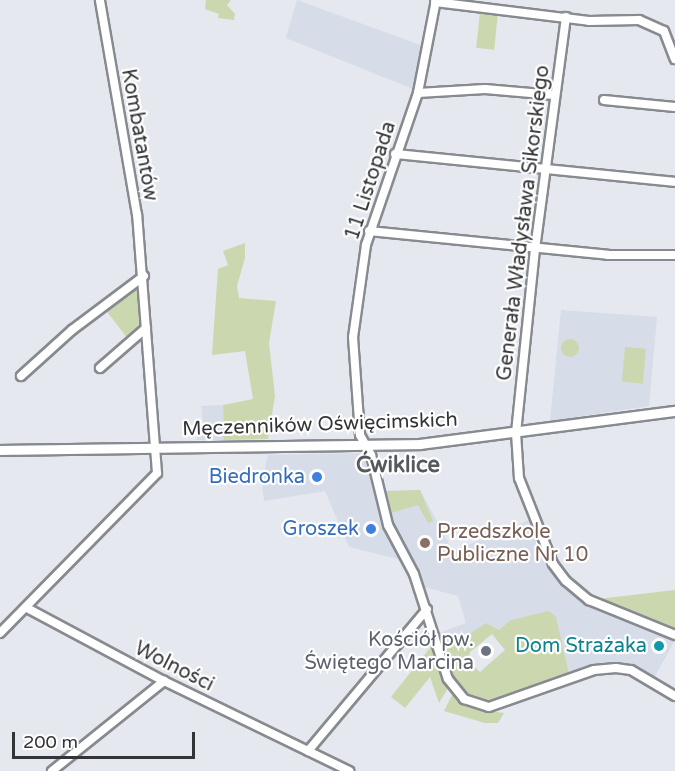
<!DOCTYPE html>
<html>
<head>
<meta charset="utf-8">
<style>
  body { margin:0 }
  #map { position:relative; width:675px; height:771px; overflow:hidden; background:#e5e8ee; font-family:"Varela Round",sans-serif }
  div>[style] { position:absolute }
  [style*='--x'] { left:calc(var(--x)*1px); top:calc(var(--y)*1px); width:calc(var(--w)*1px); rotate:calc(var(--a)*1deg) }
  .built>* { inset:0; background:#d6dce8 }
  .green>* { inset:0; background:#cbd7ae; transform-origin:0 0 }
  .round { border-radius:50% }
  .roads { filter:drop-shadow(2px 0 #878a8f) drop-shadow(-2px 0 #878a8f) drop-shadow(0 2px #878a8f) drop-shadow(0 -2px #878a8f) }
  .minor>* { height:8px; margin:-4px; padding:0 4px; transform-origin:4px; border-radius:4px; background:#fff }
  .major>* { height:9px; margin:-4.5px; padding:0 4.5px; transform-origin:4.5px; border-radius:4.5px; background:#fff }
  .dots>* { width:16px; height:16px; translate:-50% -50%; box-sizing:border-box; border:3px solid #fff; border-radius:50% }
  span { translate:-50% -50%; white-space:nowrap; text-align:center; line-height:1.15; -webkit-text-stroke:4.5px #fff; paint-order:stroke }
  .street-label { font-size:20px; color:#333436 }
  .shop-label { font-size:20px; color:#366cbe }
  .right { translate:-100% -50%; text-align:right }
  .education-label { font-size:20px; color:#785e54 }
  .left { translate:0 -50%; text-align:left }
  .worship-label { font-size:20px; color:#5b616d }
  .culture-label { font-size:20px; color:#0d838f }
  .quarter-label { font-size:22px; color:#55585d; font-weight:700 }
  .scale { position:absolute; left:12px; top:732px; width:183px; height:27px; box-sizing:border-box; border:3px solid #333436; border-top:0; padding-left:8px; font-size:18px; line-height:21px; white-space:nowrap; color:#333436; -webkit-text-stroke:4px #fff; paint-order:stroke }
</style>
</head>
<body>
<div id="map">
  <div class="built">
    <i style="clip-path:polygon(297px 0,423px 46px,413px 89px,286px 38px)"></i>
    <i style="clip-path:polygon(561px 310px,657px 317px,649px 406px,550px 421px)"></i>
    <i style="clip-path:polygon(223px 405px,224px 440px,196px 440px,203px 424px,201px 406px)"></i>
    <i style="clip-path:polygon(367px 453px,379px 511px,402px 560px,349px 547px,325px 491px,264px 501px,262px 482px,268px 455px)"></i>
    <i style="clip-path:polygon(420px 490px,453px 551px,529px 520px,548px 566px,587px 605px,649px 626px,675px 640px,654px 678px,633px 667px,616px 664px,569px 673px,556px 617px,498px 630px,486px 623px,445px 650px,439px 633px,466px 623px,458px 596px,424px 587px,393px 522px,386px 491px)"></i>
  </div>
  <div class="green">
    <i style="clip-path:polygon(206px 0,231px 0,227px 5px,235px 14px,234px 20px,218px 18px,219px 14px,205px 9px)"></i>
    <i style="left:480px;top:12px;width:18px;height:36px;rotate:6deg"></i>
    <i style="clip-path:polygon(245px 243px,245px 258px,237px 286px,239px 298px,276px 301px,269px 343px,275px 396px,268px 439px,224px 440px,223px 405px,253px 399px,245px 351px,212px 355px,218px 269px,228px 265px,223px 251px)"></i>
    <i style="clip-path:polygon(141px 282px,144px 327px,128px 339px,105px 309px)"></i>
    <i class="round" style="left:561px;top:339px;width:18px;height:18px"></i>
    <i style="left:625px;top:347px;width:21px;height:35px;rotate:5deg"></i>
    <i style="clip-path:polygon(420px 490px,433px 521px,428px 523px,418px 505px,391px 513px,386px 491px)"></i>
    <i style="clip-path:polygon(675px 590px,675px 632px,598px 599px)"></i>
    <i style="clip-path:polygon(evenodd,549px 611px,556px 617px,569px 673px,486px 702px,466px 695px,454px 680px,445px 650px,486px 623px,499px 630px,511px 620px,549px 611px,492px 634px,505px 650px,480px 672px,468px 661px,470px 652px,492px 634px)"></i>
    <i style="clip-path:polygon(433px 644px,448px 688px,439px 703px,430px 677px,405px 708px,391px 697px)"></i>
    <i style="clip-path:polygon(453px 693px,475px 709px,504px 713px,498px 723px,485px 723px,444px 711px)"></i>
  </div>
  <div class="roads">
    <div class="minor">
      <i style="--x:436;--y:0;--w:95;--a:101"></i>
      <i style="--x:418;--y:93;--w:161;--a:108.9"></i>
      <i style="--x:366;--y:245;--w:93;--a:98"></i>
      <i style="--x:353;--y:337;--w:98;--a:85.9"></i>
      <i style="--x:360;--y:435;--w:23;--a:61"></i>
      <i style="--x:371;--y:455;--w:72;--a:76.3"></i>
      <i style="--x:388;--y:525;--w:55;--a:62"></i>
      <i style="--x:414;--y:574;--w:110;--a:72.1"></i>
      <i style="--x:448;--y:679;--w:26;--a:51"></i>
      <i style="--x:464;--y:699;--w:26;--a:18"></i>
      <i style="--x:489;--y:707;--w:111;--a:-19.4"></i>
      <i style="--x:594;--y:670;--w:22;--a:-5"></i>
      <i style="--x:616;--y:668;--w:15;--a:8"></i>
      <i style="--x:631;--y:670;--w:51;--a:30.6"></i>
      <i style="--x:435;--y:2;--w:155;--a:7"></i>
      <i style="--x:589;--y:21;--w:50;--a:-1.1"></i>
      <i style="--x:639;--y:20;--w:27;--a:24"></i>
      <i style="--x:664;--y:31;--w:30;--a:69"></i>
      <i style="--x:566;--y:17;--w:234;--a:97.6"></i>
      <i style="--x:535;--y:249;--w:185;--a:95.9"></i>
      <i style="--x:516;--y:433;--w:45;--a:86.2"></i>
      <i style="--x:519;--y:478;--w:92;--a:68.4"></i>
      <i style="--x:553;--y:564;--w:21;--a:53"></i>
      <i style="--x:566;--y:581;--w:30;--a:40"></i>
      <i style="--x:589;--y:600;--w:93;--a:22.1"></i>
      <i style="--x:418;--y:93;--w:67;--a:-3.4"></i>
      <i style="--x:485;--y:89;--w:69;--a:5"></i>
      <i style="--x:604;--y:100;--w:71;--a:5.6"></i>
      <i style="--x:395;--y:154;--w:281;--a:5.7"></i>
      <i style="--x:369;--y:231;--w:240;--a:5.7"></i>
      <i style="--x:608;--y:255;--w:67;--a:0"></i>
      <i style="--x:100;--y:368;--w:61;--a:-41"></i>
      <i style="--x:21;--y:376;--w:69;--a:-42"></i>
      <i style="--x:72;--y:330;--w:90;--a:-36.9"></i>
      <i style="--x:27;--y:608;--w:155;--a:28.1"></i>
      <i style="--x:164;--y:681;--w:206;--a:25.9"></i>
      <i style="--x:0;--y:633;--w:224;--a:-45.5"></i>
      <i style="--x:157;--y:473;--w:259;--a:-94.4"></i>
      <i style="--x:137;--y:215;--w:218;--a:-99.8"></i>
      <i style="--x:308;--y:751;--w:185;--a:-50"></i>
      <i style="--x:52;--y:771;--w:144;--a:-38.8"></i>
    </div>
    <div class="major">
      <i style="--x:0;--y:450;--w:420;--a:-0.8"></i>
      <i style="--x:420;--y:444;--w:257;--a:-7.4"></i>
    </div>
  </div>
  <div class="dots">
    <i style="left:317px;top:477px;background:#3f7fe0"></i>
    <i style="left:371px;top:529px;background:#3f7fe0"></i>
    <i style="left:425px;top:543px;background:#8d6e63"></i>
    <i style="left:659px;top:646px;background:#0f9aa8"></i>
    <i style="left:486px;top:651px;background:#6b7280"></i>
  </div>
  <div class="street-label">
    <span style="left:139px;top:135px;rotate:80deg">Kombatantów</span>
    <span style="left:371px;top:181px;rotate:-72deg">11 Listopada</span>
    <span style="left:524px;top:223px;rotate:-83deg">Generała Władysława Sikorskiego</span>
    <span style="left:320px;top:425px;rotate:-2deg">Męczenników Oświęcimskich</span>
    <span style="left:174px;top:667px;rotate:27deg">Wolności</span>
  </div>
  <div class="shop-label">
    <span class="right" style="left:305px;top:477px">Biedronka</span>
    <span class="right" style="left:359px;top:529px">Groszek</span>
  </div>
  <div class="education-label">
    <span class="left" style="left:437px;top:544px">Przedszkole<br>Publiczne Nr 10</span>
  </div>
  <div class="worship-label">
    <span class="right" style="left:474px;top:652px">Kościół pw.<br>Świętego Marcina</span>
  </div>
  <div class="culture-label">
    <span class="right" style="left:647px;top:646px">Dom Strażaka</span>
  </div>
  <div class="quarter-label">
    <span style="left:398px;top:466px">Ćwiklice</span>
  </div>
  <div class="scale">200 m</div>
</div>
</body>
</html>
